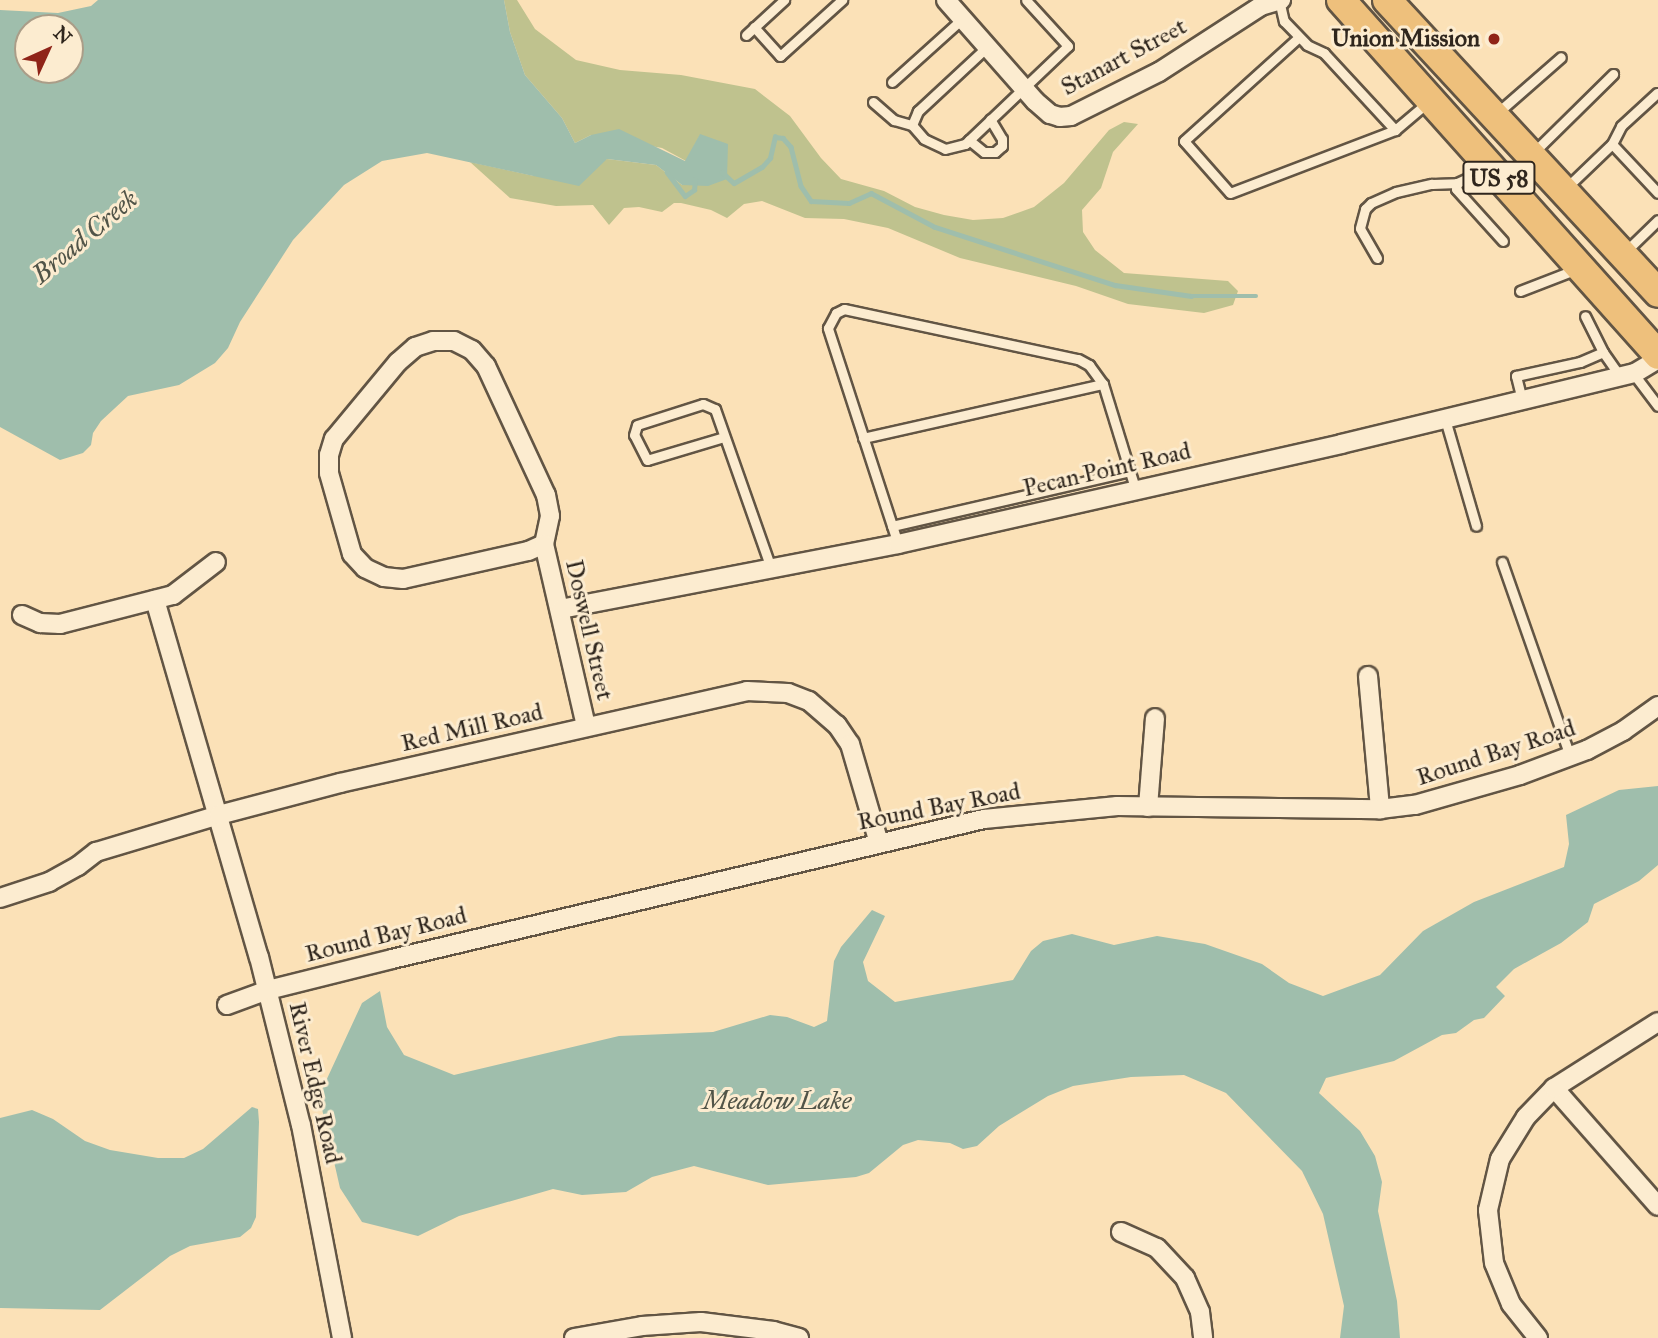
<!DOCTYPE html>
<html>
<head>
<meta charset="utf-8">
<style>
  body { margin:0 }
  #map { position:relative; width:1658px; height:1338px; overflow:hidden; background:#fbe1b7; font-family:"IM FELL Great Primer",serif }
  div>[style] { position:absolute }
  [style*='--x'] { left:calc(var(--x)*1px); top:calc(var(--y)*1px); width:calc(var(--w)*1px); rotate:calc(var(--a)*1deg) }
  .green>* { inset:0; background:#bfc28e }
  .water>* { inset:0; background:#9fbeac }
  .stream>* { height:4.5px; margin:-2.25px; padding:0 2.25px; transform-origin:2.25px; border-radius:2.25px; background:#9fbeac }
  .roads { filter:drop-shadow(2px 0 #625544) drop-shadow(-2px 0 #625544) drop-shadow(0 2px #625544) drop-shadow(0 -2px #625544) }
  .lane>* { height:9px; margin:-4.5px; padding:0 4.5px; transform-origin:4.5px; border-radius:4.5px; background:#fcecd0 }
  .street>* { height:18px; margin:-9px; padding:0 9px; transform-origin:9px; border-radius:9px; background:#fcecd0 }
  .primary>* { height:28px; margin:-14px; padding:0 14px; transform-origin:14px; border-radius:14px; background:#eec07c }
  .dots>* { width:19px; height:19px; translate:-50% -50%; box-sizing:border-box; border:4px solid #fcecd0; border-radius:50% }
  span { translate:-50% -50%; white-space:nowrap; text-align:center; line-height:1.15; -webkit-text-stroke:6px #fcecd0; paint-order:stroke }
  .shield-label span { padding:2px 5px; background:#fcecd0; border:2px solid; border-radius:5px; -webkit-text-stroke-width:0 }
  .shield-label { font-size:23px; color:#2f261d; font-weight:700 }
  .poi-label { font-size:24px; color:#2f261d; font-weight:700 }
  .right { translate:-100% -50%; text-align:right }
  .street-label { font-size:24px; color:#2f261d }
  .water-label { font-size:26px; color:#515448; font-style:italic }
  .north { position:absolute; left:14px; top:14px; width:70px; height:70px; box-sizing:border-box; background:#fcecd0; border:2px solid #aa9d88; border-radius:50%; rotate:45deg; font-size:19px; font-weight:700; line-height:28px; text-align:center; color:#2f261d }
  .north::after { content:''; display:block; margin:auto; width:24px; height:32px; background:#8f2418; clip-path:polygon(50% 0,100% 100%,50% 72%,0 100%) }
</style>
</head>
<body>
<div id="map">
  <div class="green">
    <i style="clip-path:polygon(504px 0,517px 0,535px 29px,576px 60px,620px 70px,681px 75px,755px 89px,790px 116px,821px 158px,841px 179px,884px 191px,915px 207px,944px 215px,973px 220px,1003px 218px,1034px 207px,1064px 183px,1109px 130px,1124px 122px,1138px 124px,1113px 152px,1101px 188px,1082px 210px,1083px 232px,1095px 250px,1124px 273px,1228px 281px,1238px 291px,1233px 305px,1204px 313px,1128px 304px,1076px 286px,960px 258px,888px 228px,844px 219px,805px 218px,762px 201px,744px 204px,727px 218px,711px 210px,681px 203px,674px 203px,662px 212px,639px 207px,624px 208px,609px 225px,593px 205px,556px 206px,510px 198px,470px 162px,534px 176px,607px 159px,656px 165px,682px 185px,700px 135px,686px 161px,662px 148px,591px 135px,575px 143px,562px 118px,525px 75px,510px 32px)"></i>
  </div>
  <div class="water">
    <i style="clip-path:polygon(evenodd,98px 0,504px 0,510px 32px,525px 75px,562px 118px,575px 143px,591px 135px,619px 129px,685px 161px,700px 134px,728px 144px,727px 179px,708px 186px,682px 185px,656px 165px,607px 159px,579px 186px,427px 153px,382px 161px,344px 185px,293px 240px,240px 322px,228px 348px,215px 363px,179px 385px,128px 396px,101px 421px,93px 433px,91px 445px,83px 453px,60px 460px,0 427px,0 10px,58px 13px,91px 6px,98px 0,70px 28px,70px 70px,28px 70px,28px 28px,70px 28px)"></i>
    <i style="clip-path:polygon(1658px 786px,1658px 865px,1639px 881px,1594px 904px,1588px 922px,1561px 943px,1514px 969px,1496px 987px,1505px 996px,1484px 1018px,1474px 1020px,1456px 1033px,1442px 1035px,1394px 1061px,1326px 1078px,1319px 1093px,1360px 1131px,1375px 1156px,1382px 1182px,1378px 1211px,1397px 1301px,1400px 1338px,1340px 1338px,1344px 1306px,1323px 1214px,1302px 1171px,1226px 1093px,1184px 1075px,1131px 1077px,1073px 1086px,1048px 1096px,999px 1126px,977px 1146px,963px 1149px,950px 1143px,918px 1140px,903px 1145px,869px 1173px,856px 1177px,768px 1185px,694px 1166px,652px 1177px,626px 1192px,582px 1195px,553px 1189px,459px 1216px,418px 1236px,362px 1222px,340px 1188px,319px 1096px,362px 1003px,380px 991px,387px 1027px,404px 1055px,454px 1075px,619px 1036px,713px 1032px,770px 1015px,787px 1017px,814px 1027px,827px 1021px,834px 961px,841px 947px,872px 910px,885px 916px,863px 962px,868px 981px,895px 1002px,1013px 980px,1031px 951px,1043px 941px,1072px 934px,1114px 945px,1157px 936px,1205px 944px,1262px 964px,1289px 983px,1323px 996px,1380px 975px,1423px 931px,1474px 902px,1564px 867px,1569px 844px,1566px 815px,1619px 790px)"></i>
    <i style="clip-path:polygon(252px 1107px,258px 1109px,259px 1122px,256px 1217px,251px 1228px,240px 1237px,190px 1246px,170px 1256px,100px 1310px,0 1308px,0 1118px,32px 1110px,53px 1119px,85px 1141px,110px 1150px,158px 1158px,184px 1158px,203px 1149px)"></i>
  </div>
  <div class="stream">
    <i style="--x:667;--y:172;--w:30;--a:53"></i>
    <i style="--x:685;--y:196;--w:11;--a:-34"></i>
    <i style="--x:694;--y:190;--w:10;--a:-84"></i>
    <i style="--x:722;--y:172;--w:16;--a:43"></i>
    <i style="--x:734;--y:183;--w:32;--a:-30"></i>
    <i style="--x:762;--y:167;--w:12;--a:-48"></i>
    <i style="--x:770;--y:158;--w:22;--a:-77"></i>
    <i style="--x:775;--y:137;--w:8;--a:7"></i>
    <i style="--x:783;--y:138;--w:12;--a:48"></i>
    <i style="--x:791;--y:147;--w:40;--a:75.6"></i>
    <i style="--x:801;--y:186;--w:18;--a:56"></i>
    <i style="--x:811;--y:201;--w:38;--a:3"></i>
    <i style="--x:849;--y:203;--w:24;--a:-24"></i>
    <i style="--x:871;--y:193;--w:72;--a:28"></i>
    <i style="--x:935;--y:227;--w:189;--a:17.9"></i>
    <i style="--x:1115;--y:285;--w:77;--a:8.2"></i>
    <i style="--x:1191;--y:296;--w:65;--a:0"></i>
  </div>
  <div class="roads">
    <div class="lane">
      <i style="--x:1279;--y:0;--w:22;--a:77"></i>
      <i style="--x:1284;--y:21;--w:33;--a:46"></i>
      <i style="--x:1307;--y:45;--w:19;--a:25"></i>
      <i style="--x:1324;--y:53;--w:105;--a:47.3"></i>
      <i style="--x:754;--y:27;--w:39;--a:48"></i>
      <i style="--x:780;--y:56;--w:84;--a:-42.1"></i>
      <i style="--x:746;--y:35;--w:52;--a:-42.6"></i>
      <i style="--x:1299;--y:37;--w:155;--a:137.9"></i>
      <i style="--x:1184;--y:141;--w:69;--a:48.5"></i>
      <i style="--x:1230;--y:193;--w:177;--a:-20.9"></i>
      <i style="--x:1395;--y:130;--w:42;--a:-40.2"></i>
      <i style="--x:988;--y:46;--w:96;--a:137.1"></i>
      <i style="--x:918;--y:111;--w:15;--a:113"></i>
      <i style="--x:912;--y:125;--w:18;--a:49"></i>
      <i style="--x:924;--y:139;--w:23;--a:25"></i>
      <i style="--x:945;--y:149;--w:21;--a:-14"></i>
      <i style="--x:965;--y:144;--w:142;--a:-43.6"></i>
      <i style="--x:1068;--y:46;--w:62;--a:-132.4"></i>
      <i style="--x:892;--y:82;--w:96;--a:-42"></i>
      <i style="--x:873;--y:102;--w:28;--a:41"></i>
      <i style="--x:894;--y:120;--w:19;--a:16"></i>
      <i style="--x:1496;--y:114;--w:86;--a:-41.2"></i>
      <i style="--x:969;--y:140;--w:19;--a:39"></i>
      <i style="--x:984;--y:152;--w:11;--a:0"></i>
      <i style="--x:995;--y:152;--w:9;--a:-41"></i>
      <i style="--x:1002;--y:146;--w:7;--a:-90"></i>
      <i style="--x:1002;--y:139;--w:23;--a:-121"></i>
      <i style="--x:1612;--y:144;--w:20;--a:-63"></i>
      <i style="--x:1621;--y:126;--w:49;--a:-42.5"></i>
      <i style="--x:1532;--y:154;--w:114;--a:-44.6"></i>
      <i style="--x:1485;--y:170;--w:31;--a:155"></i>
      <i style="--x:1457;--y:183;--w:6;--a:99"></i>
      <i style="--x:1456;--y:189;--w:70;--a:47.9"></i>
      <i style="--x:1565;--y:189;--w:65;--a:-43.8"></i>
      <i style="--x:1612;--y:144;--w:67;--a:46.8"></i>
      <i style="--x:1624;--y:253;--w:47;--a:-44.1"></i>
      <i style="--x:1377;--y:258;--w:34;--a:-120"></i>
      <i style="--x:1360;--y:228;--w:20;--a:-75"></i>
      <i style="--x:1365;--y:209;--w:8;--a:-45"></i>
      <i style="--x:1371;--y:203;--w:27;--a:-24"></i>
      <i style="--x:1396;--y:192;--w:37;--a:-13"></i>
      <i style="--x:1432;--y:184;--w:25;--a:-2"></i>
      <i style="--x:1520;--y:291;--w:61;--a:-21.1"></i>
      <i style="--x:1603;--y:352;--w:29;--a:55"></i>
      <i style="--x:1633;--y:373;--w:41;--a:52.9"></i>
      <i style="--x:1522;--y:400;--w:25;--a:-104"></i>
      <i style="--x:1516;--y:376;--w:66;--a:-12.3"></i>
      <i style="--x:1580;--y:362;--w:25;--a:-23"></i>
      <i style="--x:1603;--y:352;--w:40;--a:-116.6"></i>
      <i style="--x:1445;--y:419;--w:111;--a:73.8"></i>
      <i style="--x:724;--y:437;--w:80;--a:163.4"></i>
      <i style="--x:647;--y:460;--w:28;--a:-117"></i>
      <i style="--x:634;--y:435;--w:10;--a:-73"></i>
      <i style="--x:637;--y:425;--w:69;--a:-17.7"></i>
      <i style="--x:703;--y:404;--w:13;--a:23"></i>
      <i style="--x:715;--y:409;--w:169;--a:70.6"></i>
      <i style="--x:863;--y:438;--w:246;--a:-12.7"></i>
      <i style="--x:892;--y:526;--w:244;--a:-13"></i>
      <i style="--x:898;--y:544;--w:227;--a:-108"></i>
      <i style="--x:828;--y:328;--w:17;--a:-62"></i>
      <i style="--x:836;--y:313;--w:9;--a:-27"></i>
      <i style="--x:844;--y:309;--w:239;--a:12.1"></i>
      <i style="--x:1078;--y:359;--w:13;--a:29"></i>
      <i style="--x:1089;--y:365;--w:24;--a:54"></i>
      <i style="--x:1103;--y:384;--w:109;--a:72.9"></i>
      <i style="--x:1502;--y:562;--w:206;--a:70.7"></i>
    </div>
    <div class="street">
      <i style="--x:946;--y:0;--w:135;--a:48.6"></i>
      <i style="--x:1035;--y:101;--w:20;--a:41"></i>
      <i style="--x:1050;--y:114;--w:10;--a:17"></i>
      <i style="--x:1060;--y:117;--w:11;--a:-5"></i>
      <i style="--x:1071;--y:116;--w:98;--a:-26.6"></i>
      <i style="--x:1159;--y:72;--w:121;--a:-32.9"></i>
      <i style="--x:1261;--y:6;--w:21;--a:-17"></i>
      <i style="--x:544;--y:544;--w:17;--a:156"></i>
      <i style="--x:528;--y:551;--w:128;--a:167.4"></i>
      <i style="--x:403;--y:579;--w:19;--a:-174"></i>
      <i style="--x:384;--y:577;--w:21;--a:-155"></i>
      <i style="--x:365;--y:568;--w:19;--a:-133"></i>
      <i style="--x:352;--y:554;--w:84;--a:-105.9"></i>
      <i style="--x:329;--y:473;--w:18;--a:-90"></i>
      <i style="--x:329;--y:455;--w:17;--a:-73"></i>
      <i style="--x:334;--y:439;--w:100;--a:-50.3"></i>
      <i style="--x:398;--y:362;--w:23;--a:-41"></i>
      <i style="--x:415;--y:347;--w:19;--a:-18"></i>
      <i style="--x:433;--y:341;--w:21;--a:0"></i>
      <i style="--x:454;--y:341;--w:20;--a:27"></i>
      <i style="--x:472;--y:350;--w:21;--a:49"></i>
      <i style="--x:486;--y:366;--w:142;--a:65.1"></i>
      <i style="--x:546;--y:495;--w:21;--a:79"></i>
      <i style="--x:550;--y:516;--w:29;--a:102"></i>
      <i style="--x:544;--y:544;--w:187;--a:77"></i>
      <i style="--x:155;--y:600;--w:372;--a:73.8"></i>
      <i style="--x:259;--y:957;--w:173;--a:76"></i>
      <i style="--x:301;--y:1125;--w:217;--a:79.1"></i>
      <i style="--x:561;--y:609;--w:343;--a:-10.9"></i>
      <i style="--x:898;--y:544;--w:454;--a:-12.7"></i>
      <i style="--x:1341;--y:444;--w:302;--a:-13.6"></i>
      <i style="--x:1635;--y:373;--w:27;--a:-31"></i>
      <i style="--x:22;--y:615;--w:20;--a:24"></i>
      <i style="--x:40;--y:623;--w:20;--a:3"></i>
      <i style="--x:60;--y:624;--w:117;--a:-14.4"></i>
      <i style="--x:173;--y:595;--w:54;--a:-37.5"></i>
      <i style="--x:1368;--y:676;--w:134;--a:84.8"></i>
      <i style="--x:1148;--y:807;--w:89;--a:-85.5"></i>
      <i style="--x:0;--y:898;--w:52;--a:-18.1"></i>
      <i style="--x:49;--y:882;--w:33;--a:-29"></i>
      <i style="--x:78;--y:866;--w:23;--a:-38"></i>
      <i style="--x:96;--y:852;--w:128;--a:-16.7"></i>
      <i style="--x:219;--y:815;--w:125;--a:-14.8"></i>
      <i style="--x:340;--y:783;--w:417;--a:-12.7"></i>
      <i style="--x:747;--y:691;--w:41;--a:2.8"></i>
      <i style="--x:788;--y:693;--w:22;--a:21"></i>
      <i style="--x:809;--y:701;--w:37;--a:41"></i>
      <i style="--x:837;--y:725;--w:23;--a:56"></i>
      <i style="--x:850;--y:744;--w:103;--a:73.7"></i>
      <i style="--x:227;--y:1005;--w:44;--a:-20.1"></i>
      <i style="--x:268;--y:990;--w:128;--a:-14"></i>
      <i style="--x:392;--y:959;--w:608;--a:-13.31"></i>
      <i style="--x:984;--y:819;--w:134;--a:-5.6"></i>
      <i style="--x:1117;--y:806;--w:263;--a:0.7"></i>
      <i style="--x:1380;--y:809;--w:35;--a:-7"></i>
      <i style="--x:1415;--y:805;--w:109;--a:-15.9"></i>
      <i style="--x:1520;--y:775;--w:72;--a:-20.5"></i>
      <i style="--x:1587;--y:750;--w:41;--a:-27.8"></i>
      <i style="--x:1623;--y:731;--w:43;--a:-35.5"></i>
      <i style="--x:1554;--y:1088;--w:157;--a:48.6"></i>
      <i style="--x:1121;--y:1232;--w:39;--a:24"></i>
      <i style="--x:1157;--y:1248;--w:41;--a:47"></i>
      <i style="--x:1185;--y:1278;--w:37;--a:66"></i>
      <i style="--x:1200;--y:1312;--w:26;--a:83"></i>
      <i style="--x:574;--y:1338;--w:69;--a:-10"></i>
      <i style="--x:642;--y:1326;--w:59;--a:-3.9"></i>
      <i style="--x:701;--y:1322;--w:73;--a:7.1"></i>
      <i style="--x:773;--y:1331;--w:27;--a:15"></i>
      <i style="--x:1538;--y:1338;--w:43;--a:-128.5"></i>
      <i style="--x:1511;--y:1304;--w:44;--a:-112.5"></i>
      <i style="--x:1494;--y:1263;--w:53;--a:-96.5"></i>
      <i style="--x:1488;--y:1210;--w:52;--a:-76.8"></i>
      <i style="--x:1500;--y:1159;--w:49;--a:-58.2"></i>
      <i style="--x:1526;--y:1117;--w:40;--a:-46"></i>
      <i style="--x:1554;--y:1088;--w:123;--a:-32.4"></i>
    </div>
    <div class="primary">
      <i style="--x:1341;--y:0;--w:476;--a:48.2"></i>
      <i style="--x:1387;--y:0;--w:399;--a:47.2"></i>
    </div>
  </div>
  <div class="dots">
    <i style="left:1494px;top:39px;background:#8f2418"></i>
  </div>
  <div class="shield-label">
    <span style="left:1499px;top:178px">US 58</span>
  </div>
  <div class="poi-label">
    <span class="right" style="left:1480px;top:39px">Union Mission</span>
  </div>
  <div class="street-label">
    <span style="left:1124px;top:57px;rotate:-28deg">Stanart Street</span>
    <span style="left:1107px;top:470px;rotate:-13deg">Pecan Point Road</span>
    <span style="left:589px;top:630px;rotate:77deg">Doswell Street</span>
    <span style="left:472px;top:728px;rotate:-13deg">Red Mill Road</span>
    <span style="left:1496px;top:753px;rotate:-18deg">Round Bay Road</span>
    <span style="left:939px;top:807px;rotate:-11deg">Round Bay Road</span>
    <span style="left:386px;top:935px;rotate:-14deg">Round Bay Road</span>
    <span style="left:315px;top:1083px;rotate:77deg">River Edge Road</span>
  </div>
  <div class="water-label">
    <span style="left:85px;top:237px;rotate:-40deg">Broad Creek</span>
    <span style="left:777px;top:1101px">Meadow Lake</span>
  </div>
  <div class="north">N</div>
</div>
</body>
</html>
